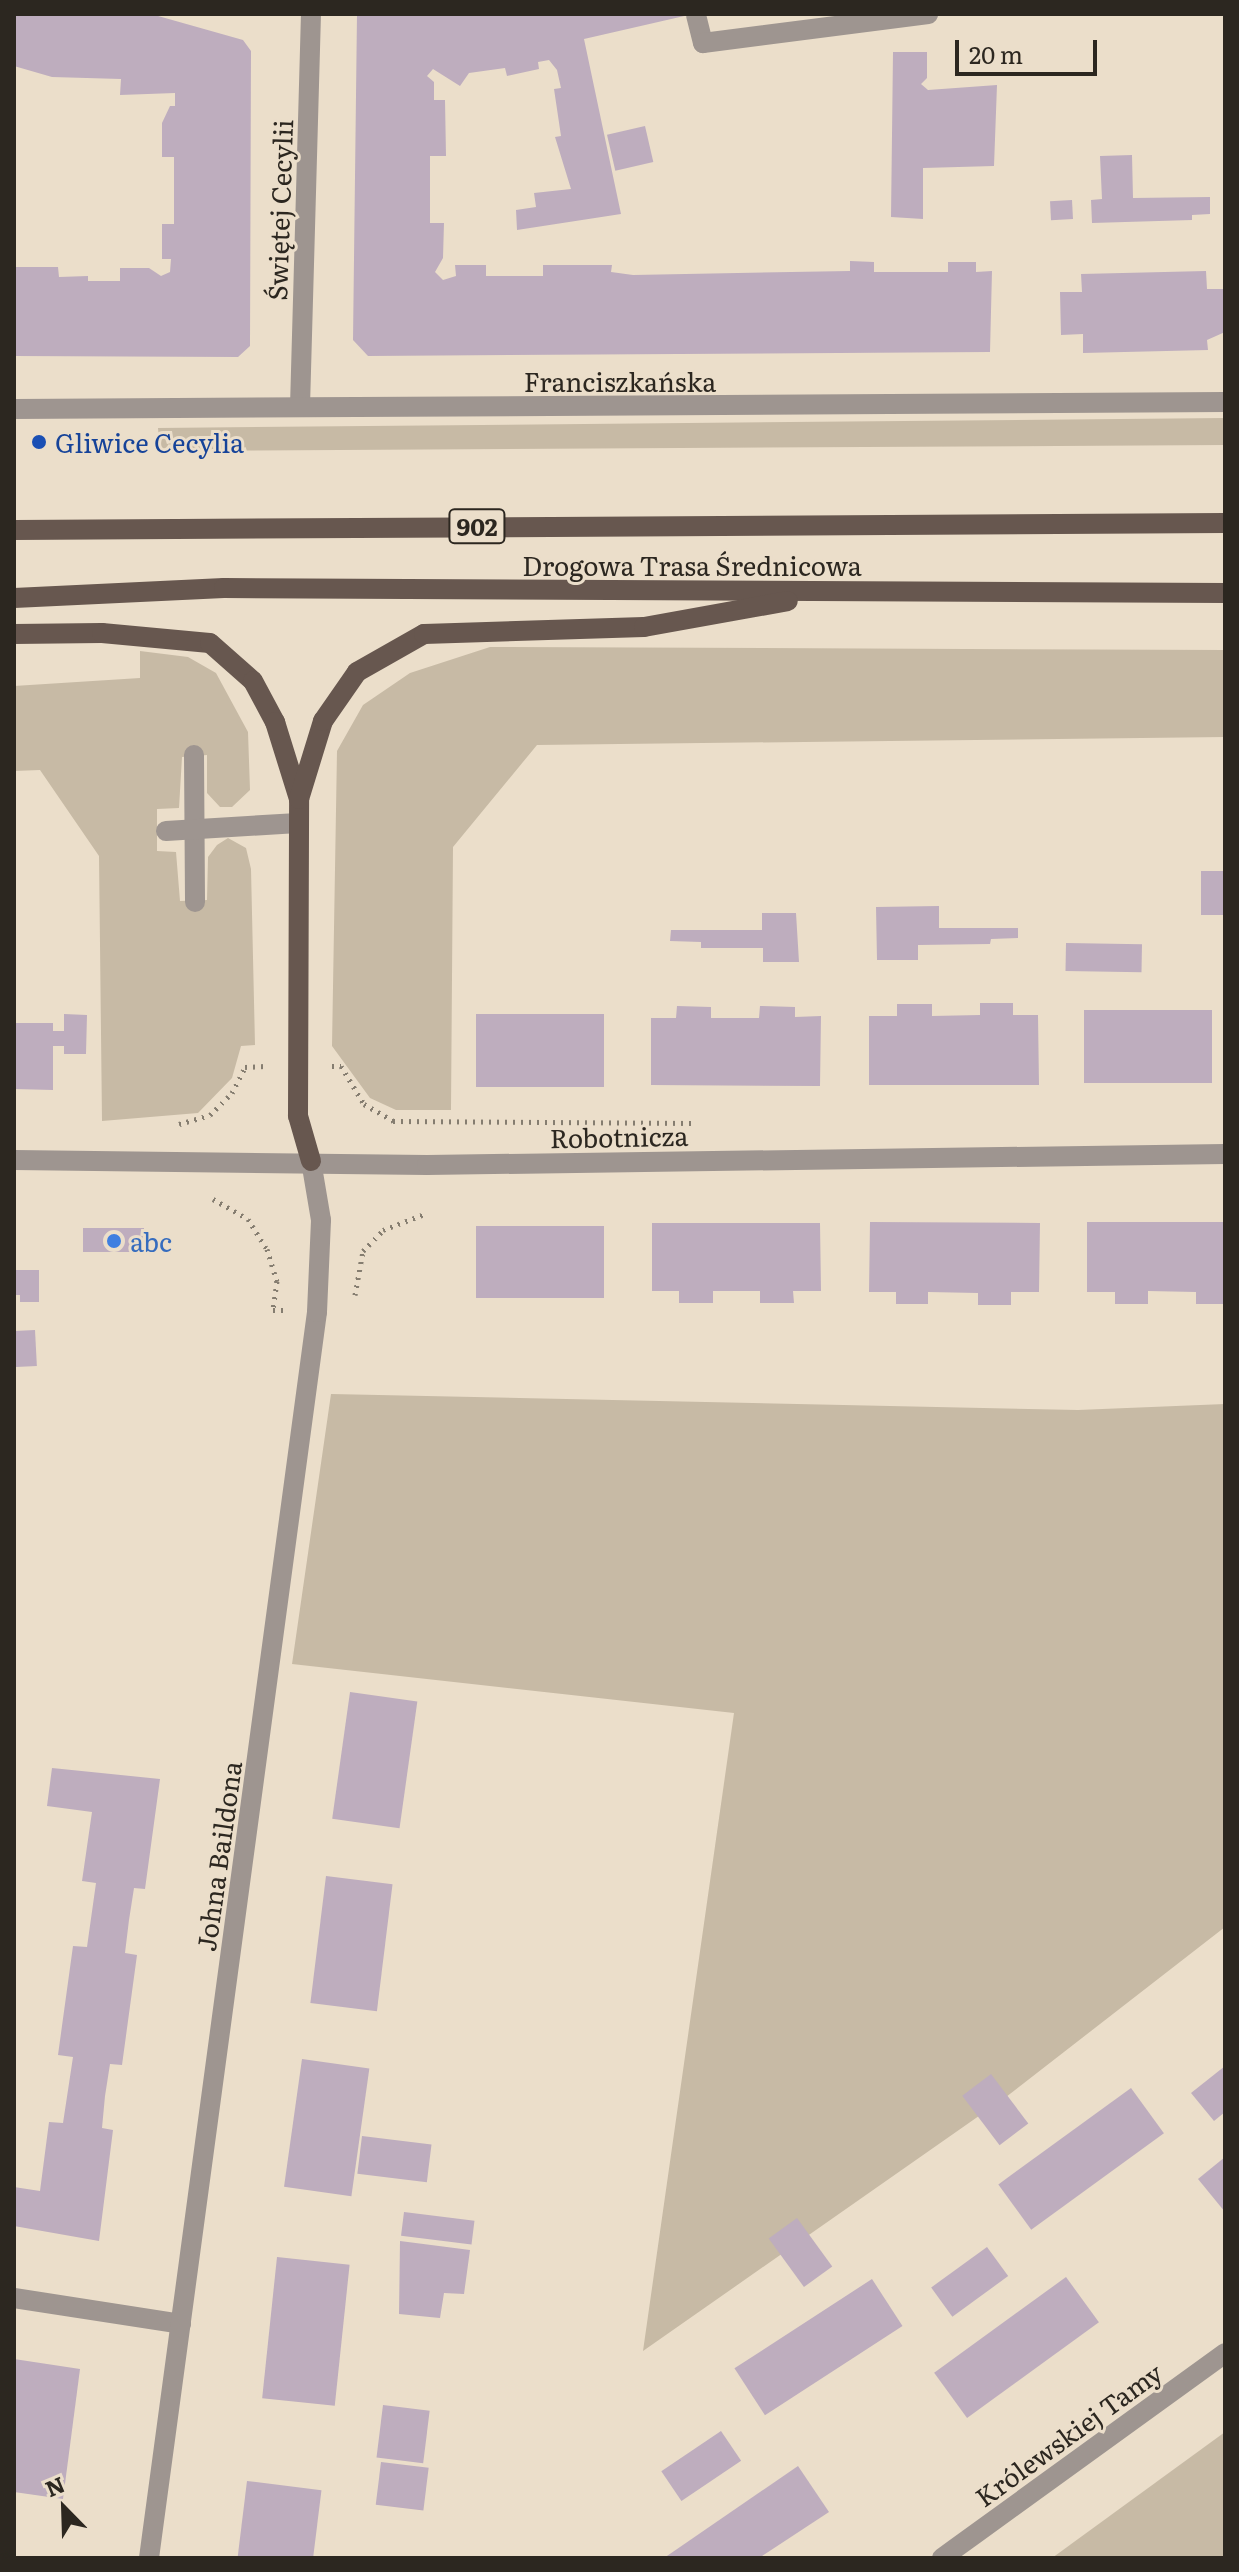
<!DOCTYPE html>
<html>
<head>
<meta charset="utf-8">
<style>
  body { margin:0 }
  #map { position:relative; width:1239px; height:2572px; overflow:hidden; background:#ebdeca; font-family:Literata,serif }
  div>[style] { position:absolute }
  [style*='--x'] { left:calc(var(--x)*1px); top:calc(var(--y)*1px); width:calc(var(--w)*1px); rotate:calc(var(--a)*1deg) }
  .green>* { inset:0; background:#c7baa5 }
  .building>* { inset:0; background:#beadbe; transform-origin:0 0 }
  .path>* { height:5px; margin-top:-2.5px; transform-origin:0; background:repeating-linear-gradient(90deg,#857d70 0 2px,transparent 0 8px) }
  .service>* { height:20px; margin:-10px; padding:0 10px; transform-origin:10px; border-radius:10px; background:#9e9590 }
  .minor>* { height:20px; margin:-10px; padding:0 10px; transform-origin:10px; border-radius:10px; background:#9e9590 }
  .tertiary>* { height:20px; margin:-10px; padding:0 10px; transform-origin:10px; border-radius:10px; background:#9e9590 }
  .primary>* { height:20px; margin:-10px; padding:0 10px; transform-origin:10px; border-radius:10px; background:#67574f }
  .dots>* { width:22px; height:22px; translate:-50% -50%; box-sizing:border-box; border:4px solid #ebdeca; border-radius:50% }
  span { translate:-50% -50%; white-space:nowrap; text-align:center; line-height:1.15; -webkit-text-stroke:6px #ebdeca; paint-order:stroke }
  .shield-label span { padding:2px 6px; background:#ebdeca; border:2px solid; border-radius:6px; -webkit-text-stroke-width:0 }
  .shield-label { font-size:24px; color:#2c2720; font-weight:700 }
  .street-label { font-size:26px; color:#2c2720 }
  .transit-label { font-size:26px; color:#164399 }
  .left { translate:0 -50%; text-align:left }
  .shop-label { font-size:26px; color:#366cbe }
  .frame { position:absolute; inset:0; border:16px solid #2c2720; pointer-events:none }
  .north { position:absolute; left:24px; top:2468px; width:80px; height:80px; -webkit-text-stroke:6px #ebdeca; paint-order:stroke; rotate:337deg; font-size:22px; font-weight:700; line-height:32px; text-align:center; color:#2c2720 }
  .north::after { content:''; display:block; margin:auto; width:28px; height:36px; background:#2c2720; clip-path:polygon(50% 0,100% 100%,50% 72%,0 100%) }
  .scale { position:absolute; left:955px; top:40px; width:142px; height:36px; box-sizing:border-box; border:4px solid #2c2720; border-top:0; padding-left:10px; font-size:24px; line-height:28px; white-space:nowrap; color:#2c2720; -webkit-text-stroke:6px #ebdeca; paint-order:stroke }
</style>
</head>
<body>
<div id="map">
  <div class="green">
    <i style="clip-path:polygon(1225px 418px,1225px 445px,160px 451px,158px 428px)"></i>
    <i style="clip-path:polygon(490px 647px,1225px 650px,1225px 737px,537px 745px,453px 847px,451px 1110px,396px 1110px,370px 1098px,332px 1046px,337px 751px,363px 705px,410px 673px)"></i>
    <i style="clip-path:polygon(140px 651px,188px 657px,216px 673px,248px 732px,250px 790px,232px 807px,220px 807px,207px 793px,207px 755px,182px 757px,179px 808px,157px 809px,157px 851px,176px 852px,180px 901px,207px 900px,208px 857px,217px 845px,228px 838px,246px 848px,251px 869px,255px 1045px,241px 1046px,232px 1078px,198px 1113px,102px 1121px,99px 856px,40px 770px,14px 771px,14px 686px,140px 678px)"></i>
    <i style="clip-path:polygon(331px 1394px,1078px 1410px,1225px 1404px,1225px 1927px,1006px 2097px,643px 2351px,734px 1713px,292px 1664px)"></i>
    <i style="clip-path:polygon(1225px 2432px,1225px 2558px,1052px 2558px)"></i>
  </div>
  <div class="building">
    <i style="clip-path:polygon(14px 14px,151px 14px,243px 40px,251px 51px,250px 346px,238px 357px,14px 356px,14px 267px,58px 267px,59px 277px,88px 276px,88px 281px,120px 281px,120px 268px,149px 268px,161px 276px,170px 272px,171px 259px,162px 259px,162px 224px,174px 224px,174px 157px,162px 157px,162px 123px,170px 106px,175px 106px,175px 93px,120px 95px,121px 79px,52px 77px,14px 66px)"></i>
    <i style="clip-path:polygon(357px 14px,693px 14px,584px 39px,621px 214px,517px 230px,516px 210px,536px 207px,534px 193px,571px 189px,555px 137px,561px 136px,554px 89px,561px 88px,557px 70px,549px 60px,538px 62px,539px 69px,507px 76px,505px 68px,469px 73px,460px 86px,433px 69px,427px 76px,434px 82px,434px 100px,445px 100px,446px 156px,430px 156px,430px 223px,444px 223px,443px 258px,435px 272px,443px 280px,456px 276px,455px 265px,486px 265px,486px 276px,543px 276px,543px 265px,612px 265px,611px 272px,633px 275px,850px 271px,850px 261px,874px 262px,874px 272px,948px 272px,948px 262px,976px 262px,976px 272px,992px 271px,990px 352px,368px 356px,353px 340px)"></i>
    <i style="clip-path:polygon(893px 52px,927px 52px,927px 78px,921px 84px,928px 90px,997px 85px,994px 166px,923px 168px,923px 219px,891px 217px)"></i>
    <i style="left:645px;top:126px;width:37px;height:39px;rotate:77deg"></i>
    <i style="clip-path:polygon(1132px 155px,1133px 198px,1210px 197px,1210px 214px,1192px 215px,1192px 220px,1092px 223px,1091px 200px,1102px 199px,1100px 156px)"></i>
    <i style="left:1072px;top:200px;width:19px;height:22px;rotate:87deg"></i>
    <i style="clip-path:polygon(1206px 271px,1207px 289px,1225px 289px,1225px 332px,1207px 340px,1208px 350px,1083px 353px,1083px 334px,1061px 335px,1060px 292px,1082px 292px,1081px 274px)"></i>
    <i style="left:1201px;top:871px;width:24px;height:44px"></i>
    <i style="clip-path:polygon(939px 906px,939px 928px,1018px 928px,1018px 938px,991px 939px,990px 944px,918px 945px,918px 960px,877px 960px,876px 907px)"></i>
    <i style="clip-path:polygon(762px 913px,796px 913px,799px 962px,763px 962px,763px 948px,701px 948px,701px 942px,670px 941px,671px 930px,762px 930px)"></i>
    <i style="left:1066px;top:943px;width:76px;height:28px;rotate:1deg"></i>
    <i style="clip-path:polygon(980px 1003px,1013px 1003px,1013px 1015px,1038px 1015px,1039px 1085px,869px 1085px,869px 1016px,897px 1016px,897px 1004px,932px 1004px,932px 1016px,980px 1015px)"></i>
    <i style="clip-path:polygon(677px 1006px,711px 1007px,711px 1018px,759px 1018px,760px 1006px,795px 1007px,795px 1017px,821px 1016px,820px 1086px,651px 1085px,651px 1018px,676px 1018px)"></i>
    <i style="left:1084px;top:1010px;width:128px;height:73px"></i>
    <i style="clip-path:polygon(64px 1014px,87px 1015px,86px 1054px,64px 1054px,64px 1046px,53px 1046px,53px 1090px,14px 1089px,14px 1023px,53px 1023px,53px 1031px,64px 1031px)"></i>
    <i style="left:476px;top:1014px;width:128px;height:73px"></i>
    <i style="clip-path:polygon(870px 1222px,1040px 1223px,1039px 1292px,1011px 1292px,1011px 1305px,978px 1305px,978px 1293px,928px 1292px,928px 1304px,896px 1304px,896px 1292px,869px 1292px)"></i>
    <i style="clip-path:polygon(1087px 1222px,1225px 1222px,1225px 1304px,1196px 1304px,1196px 1292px,1148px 1291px,1148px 1304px,1115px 1304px,1115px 1292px,1087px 1292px)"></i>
    <i style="clip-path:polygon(652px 1223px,820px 1223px,821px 1291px,793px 1291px,794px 1303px,760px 1303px,760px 1291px,713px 1291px,713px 1303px,679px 1303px,679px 1291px,652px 1291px)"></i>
    <i style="left:604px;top:1226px;width:72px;height:128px;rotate:90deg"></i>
    <i style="left:144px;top:1228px;width:24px;height:61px;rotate:90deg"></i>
    <i style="clip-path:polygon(14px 1270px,39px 1270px,39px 1302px,20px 1302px,20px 1295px,14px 1295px)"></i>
    <i style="left:35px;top:1330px;width:36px;height:21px;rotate:87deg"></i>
    <i style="left:350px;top:1692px;width:68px;height:128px;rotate:8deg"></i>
    <i style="clip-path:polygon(52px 1768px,160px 1779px,145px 1889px,134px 1888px,129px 1920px,125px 1953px,137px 1955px,122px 2065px,110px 2064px,105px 2096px,102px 2128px,113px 2130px,99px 2241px,14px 2226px,14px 2187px,40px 2191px,49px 2122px,63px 2123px,73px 2057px,58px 2055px,73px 1946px,87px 1947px,96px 1883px,82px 1881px,92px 1812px,47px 1806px)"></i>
    <i style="left:326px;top:1876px;width:67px;height:128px;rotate:7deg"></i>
    <i style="left:302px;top:2059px;width:68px;height:129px;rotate:8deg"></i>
    <i style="clip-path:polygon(1225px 2066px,1225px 2112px,1214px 2121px,1191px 2093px)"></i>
    <i style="left:991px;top:2074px;width:62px;height:36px;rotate:53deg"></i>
    <i style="left:1131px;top:2088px;width:56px;height:164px;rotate:54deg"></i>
    <i style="left:362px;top:2136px;width:70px;height:38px;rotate:7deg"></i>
    <i style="clip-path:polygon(1225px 2157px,1225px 2212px,1198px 2179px)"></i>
    <i style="left:404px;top:2212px;width:71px;height:24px;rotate:7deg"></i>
    <i style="left:797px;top:2218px;width:60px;height:35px;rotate:54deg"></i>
    <i style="clip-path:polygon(400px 2241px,470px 2250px,464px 2294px,444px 2293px,440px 2318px,399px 2314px)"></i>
    <i style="left:987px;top:2247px;width:36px;height:69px;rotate:54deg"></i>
    <i style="left:277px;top:2257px;width:73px;height:142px;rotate:6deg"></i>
    <i style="left:1066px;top:2277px;width:56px;height:163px;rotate:54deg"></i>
    <i style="left:872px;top:2279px;width:56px;height:164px;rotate:57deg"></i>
    <i style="clip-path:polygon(14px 2359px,80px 2369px,63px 2499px,14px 2492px)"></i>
    <i style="left:383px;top:2405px;width:47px;height:53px;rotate:7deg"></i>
    <i style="left:721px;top:2431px;width:36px;height:72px;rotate:56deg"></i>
    <i style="left:381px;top:2462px;width:48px;height:43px;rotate:7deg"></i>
    <i style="clip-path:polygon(798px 2466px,829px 2512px,759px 2558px,664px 2558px)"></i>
    <i style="left:247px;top:2481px;width:75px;height:78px;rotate:7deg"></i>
  </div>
  <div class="path">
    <i style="--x:332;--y:1066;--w:9;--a:0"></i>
    <i style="--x:341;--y:1066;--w:44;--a:58.8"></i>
    <i style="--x:364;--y:1104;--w:34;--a:30"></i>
    <i style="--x:393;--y:1121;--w:299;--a:0.4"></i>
    <i style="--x:179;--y:1124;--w:32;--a:-16"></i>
    <i style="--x:210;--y:1115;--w:31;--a:-45"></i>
    <i style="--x:232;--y:1093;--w:29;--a:-63"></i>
    <i style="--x:245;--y:1067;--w:21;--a:-3"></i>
    <i style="--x:213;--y:1199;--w:40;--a:29.7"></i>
    <i style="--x:248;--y:1219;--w:36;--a:58"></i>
    <i style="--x:267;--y:1249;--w:34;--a:73"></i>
    <i style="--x:277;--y:1281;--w:29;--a:98"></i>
    <i style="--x:273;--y:1310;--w:11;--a:0"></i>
    <i style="--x:355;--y:1295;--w:45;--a:-79.7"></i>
    <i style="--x:363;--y:1251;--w:29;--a:-46"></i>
    <i style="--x:383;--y:1230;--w:47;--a:-21.1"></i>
  </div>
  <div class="service">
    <i style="--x:696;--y:15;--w:29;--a:76"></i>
    <i style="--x:703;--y:43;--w:227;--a:-7.3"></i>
    <i style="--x:194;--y:755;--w:147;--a:89.6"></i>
    <i style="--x:166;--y:831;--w:132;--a:-3.5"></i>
  </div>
  <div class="minor">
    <i style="--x:300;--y:407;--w:393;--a:-88.4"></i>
    <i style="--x:14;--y:2298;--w:169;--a:8.8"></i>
  </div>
  <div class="tertiary">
    <i style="--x:14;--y:409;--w:1211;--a:-0.33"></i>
    <i style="--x:14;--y:1160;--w:413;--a:0.7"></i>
    <i style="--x:427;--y:1165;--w:798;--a:-0.79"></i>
    <i style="--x:149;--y:2558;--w:1257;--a:-82.32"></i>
    <i style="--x:317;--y:1312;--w:92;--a:-87.5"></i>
    <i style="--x:321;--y:1220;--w:60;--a:-99.6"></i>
    <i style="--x:942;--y:2558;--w:349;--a:-35.9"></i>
  </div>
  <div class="primary">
    <i style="--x:14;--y:530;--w:1211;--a:-0.33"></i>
    <i style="--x:14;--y:598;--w:210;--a:-2.7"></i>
    <i style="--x:224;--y:588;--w:1001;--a:0.29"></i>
    <i style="--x:14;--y:634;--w:88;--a:-0.7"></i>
    <i style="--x:102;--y:633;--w:108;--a:5.3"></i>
    <i style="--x:210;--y:643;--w:57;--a:41.5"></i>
    <i style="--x:253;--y:681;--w:47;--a:61.8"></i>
    <i style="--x:275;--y:722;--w:81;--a:72.7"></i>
    <i style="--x:311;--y:1161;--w:47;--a:-106.1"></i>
    <i style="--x:298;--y:1116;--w:317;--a:-89.8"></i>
    <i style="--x:299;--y:799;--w:82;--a:-72.9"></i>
    <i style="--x:323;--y:721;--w:60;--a:-55.2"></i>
    <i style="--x:357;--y:672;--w:77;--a:-29.6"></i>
    <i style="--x:424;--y:634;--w:220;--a:-1.8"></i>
    <i style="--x:644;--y:627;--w:146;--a:-10.2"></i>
  </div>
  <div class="dots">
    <i style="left:39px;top:442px;background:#1a4fb4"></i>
    <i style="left:114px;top:1241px;background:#3f7fe0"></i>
  </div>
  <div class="shield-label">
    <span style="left:477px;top:526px">902</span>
  </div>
  <div class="street-label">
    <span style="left:279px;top:210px;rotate:-88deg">Świętej Cecylii</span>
    <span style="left:620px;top:381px">Franciszkańska</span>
    <span style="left:692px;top:565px">Drogowa Trasa Średnicowa</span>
    <span style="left:619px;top:1136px;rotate:-1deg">Robotnicza</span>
    <span style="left:218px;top:1856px;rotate:-82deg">Johna Baildona</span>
    <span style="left:1068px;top:2434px;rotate:-36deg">Królewskiej Tamy</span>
  </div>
  <div class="transit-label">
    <span class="left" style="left:55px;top:442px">Gliwice Cecylia</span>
  </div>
  <div class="shop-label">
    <span class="left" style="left:130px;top:1241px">abc</span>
  </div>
  <div class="frame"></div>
  <div class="north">N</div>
  <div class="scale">20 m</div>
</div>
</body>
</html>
